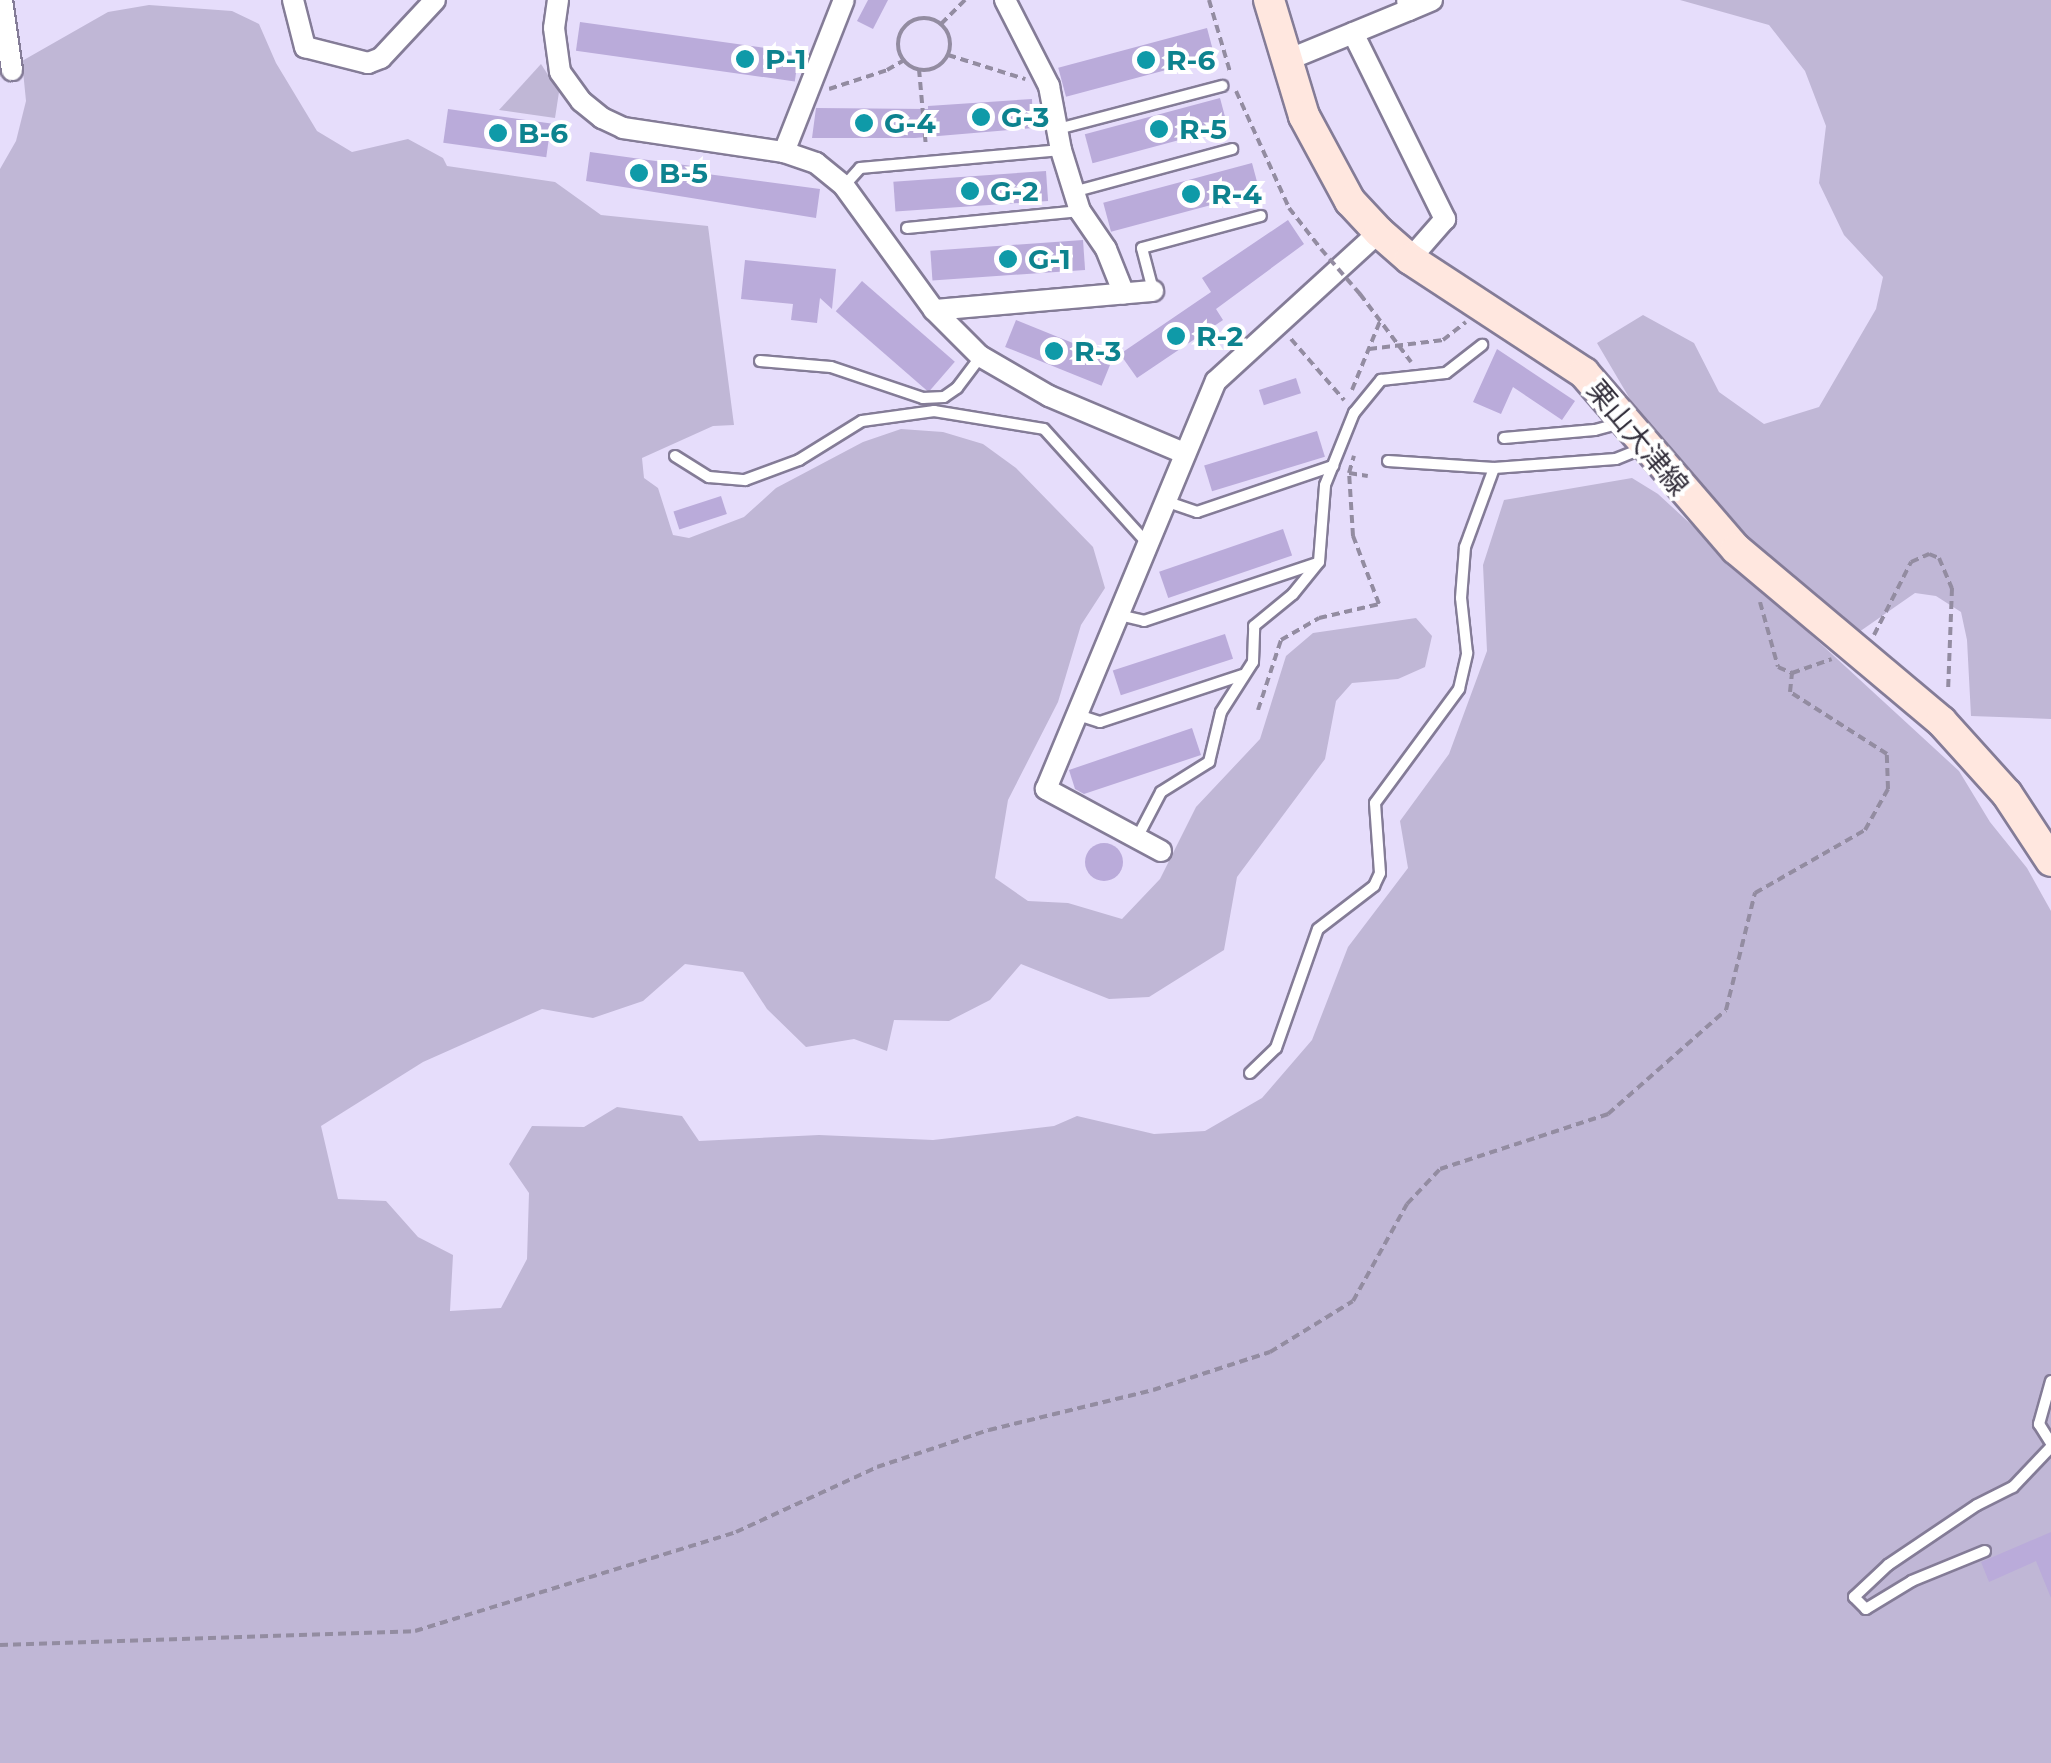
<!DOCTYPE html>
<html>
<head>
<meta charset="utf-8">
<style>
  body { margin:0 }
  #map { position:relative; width:2051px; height:1763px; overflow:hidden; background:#e6ddfb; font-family:Montserrat,"Noto Sans JP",sans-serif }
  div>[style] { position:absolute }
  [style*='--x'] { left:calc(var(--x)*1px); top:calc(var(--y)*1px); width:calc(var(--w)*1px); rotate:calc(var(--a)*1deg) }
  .green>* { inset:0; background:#c0b7d6 }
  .building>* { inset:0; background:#baabda; transform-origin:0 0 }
  .round { border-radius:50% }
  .path>* { height:4px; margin-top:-2px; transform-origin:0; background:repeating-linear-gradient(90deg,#938ca1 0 8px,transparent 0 13px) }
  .path>.ring { margin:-2px; padding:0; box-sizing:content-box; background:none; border:4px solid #938ca1; border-radius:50% }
  .roads { filter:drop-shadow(2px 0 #847c97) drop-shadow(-2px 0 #847c97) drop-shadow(0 2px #847c97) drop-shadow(0 -2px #847c97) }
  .service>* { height:10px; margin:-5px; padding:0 5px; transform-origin:5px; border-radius:5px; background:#fff }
  .minor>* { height:20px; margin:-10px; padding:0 10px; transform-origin:10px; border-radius:10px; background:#fff }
  .secondary>* { height:30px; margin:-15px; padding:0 15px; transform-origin:15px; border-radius:15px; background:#ffe7df }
  .path-bridge>* { height:4px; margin-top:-2px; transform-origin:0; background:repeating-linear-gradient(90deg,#938ca1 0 8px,transparent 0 13px) }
  .dots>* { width:28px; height:28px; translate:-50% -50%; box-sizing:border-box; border:5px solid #fff; border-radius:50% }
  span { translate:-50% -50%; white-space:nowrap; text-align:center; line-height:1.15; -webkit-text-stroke:8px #fff; paint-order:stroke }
  .culture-label { font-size:28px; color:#0d838f; font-weight:700 }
  .left { translate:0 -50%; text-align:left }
  .street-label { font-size:28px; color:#34303c }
</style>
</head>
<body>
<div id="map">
  <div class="green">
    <i style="clip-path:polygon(1680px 0,2051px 0,2051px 719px,1971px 716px,1967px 640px,1961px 612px,1936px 596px,1915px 593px,1859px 632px,1741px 532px,1647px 428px,1597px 343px,1643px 315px,1694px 343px,1719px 392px,1764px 424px,1819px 407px,1876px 309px,1883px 277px,1844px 235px,1819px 183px,1826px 126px,1805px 71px,1769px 25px)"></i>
    <i style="clip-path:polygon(149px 5px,232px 11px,259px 24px,276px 63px,317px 131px,352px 152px,408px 139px,443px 158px,447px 166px,555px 182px,601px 215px,708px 226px,734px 425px,713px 426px,642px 458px,644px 478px,658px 488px,673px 535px,689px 538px,744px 517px,776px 488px,863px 442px,901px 429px,943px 432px,983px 444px,1016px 468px,1093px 547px,1105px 588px,1081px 625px,1058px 702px,1008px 800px,995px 878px,1028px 901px,1068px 903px,1122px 919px,1160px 879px,1196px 807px,1260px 739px,1286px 656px,1313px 633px,1416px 618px,1432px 636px,1425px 667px,1398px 679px,1352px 683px,1336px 701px,1325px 759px,1237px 877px,1224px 950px,1149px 997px,1109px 999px,1021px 964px,990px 1000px,949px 1021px,894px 1020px,887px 1051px,854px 1039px,806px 1047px,767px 1009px,743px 972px,685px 964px,643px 1001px,593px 1018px,542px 1009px,423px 1062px,321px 1126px,338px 1199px,386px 1201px,418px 1237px,453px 1255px,450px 1311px,501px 1308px,527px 1259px,529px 1193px,509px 1164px,532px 1126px,584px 1127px,617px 1107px,682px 1116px,699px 1141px,819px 1135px,933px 1140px,1054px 1126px,1077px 1116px,1154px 1134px,1205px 1131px,1262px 1098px,1312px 1040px,1348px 947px,1408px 868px,1400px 821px,1449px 754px,1487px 651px,1483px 565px,1504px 500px,1632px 478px,1658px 494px,1959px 771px,1990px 822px,2027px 868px,2051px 911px,2051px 1763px,0 1763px,0 169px,16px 141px,26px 101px,22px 61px,108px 12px)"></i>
    <i style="clip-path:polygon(541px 64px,559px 92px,555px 118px,499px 110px)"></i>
  </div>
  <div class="building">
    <i style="clip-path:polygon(868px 0,888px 0,873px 29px,857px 21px)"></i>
    <i style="left:580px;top:22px;width:221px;height:29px;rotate:8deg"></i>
    <i style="left:1207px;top:28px;width:30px;height:154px;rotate:75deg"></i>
    <i style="left:1220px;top:98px;width:30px;height:140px;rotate:75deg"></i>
    <i style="clip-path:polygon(1032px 99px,1033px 128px,915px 138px,812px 138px,816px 108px,928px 109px,928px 106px)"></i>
    <i style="left:448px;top:109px;width:104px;height:34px;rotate:8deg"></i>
    <i style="clip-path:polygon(590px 152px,692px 166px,692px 172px,820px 189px,816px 218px,586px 181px)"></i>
    <i style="left:1252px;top:163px;width:30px;height:154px;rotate:75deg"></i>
    <i style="left:1046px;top:171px;width:30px;height:153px;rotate:86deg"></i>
    <i style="clip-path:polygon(1288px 220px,1304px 244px,1216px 309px,1223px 320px,1137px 378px,1120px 354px,1211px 292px,1202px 278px)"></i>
    <i style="left:1083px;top:240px;width:30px;height:153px;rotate:86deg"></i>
    <i style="clip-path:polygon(745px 260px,836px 269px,832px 309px,820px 298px,817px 323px,791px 320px,793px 304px,741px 299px)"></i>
    <i style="left:862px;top:281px;width:123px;height:40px;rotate:41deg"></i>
    <i style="left:1016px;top:320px;width:104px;height:29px;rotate:22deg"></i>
    <i style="clip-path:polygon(1497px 349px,1575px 401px,1562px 420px,1513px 387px,1501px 414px,1473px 402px)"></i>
    <i style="left:1296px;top:378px;width:16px;height:39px;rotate:72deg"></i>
    <i style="left:1317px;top:431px;width:27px;height:118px;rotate:73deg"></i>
    <i style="left:721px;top:496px;width:19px;height:50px;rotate:72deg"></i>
    <i style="left:1283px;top:529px;width:28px;height:131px;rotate:71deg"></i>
    <i style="left:1225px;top:634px;width:26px;height:118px;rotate:72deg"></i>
    <i style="clip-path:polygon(1192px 728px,1201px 755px,1084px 794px,1075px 789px,1069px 770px)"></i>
    <i class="round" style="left:1085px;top:843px;width:38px;height:38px"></i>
    <i style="clip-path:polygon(2051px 1532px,2051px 1598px,2036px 1561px,1989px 1582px,1981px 1562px)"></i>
  </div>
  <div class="path">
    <i style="--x:1209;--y:0;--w:75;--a:73.7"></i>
    <i class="ring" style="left:898px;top:18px;width:48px;height:48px"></i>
    <i style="--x:941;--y:24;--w:34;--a:-45"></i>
    <i style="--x:948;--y:55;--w:81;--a:17.3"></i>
    <i style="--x:919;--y:69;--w:78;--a:84.9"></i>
    <i style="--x:829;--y:89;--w:61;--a:-18.1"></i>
    <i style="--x:887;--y:70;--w:20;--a:-30"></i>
    <i style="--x:1236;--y:91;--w:128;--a:65.6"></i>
    <i style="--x:1289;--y:208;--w:52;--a:52"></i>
    <i style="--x:1360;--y:294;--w:85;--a:53.1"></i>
    <i style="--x:1291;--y:339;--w:81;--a:49"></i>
    <i style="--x:1369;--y:349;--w:75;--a:-6.9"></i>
    <i style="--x:1443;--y:340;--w:29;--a:-38"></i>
    <i style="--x:1352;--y:390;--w:74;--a:-67.9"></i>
    <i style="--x:1349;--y:473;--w:19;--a:9"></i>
    <i style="--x:1760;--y:602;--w:67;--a:74.5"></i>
    <i style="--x:1778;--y:667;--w:15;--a:23"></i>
    <i style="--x:1792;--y:673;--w:42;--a:-19.3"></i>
    <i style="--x:1874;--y:635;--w:82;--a:-63.1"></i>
    <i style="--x:1911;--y:562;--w:20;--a:-24"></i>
    <i style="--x:1929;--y:554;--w:11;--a:22"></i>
    <i style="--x:1939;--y:558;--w:33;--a:67"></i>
    <i style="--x:1952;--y:588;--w:104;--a:92.2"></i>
    <i style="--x:1258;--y:710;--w:74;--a:-71.8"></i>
    <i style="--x:1281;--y:640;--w:44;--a:-30.1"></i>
    <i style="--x:1319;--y:618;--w:62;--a:-13.1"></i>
    <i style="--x:1379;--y:604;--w:73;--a:-110.9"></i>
    <i style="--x:1353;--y:536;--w:63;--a:-93.6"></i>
    <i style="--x:1349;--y:473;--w:18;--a:-74"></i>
    <i style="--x:0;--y:1645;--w:415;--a:-1.9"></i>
    <i style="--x:415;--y:1631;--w:336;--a:-17.1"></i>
    <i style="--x:736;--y:1532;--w:155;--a:-24.7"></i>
    <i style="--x:877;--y:1467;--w:118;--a:-18.3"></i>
    <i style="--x:989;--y:1430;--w:169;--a:-13.7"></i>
    <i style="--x:1153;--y:1390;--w:123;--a:-18"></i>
    <i style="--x:1270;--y:1352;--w:97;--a:-31.6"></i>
    <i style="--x:1353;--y:1301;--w:111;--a:-60.9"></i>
    <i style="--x:1407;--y:1204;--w:48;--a:-46.7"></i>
    <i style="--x:1440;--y:1169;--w:177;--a:-18.1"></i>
    <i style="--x:1608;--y:1114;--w:157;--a:-41.4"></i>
    <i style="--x:1726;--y:1010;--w:121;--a:-76.1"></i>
    <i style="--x:1755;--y:893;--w:127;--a:-29.8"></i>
    <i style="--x:1865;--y:830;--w:47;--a:-60.7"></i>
    <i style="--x:1888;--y:789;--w:35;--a:-92"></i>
    <i style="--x:1887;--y:754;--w:115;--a:-147.4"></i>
    <i style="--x:1790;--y:692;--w:19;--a:-84"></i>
  </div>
  <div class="roads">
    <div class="service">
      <i style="--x:1058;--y:129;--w:170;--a:-14.7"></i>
      <i style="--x:844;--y:186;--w:24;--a:-48"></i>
      <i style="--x:860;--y:168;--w:202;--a:-5.1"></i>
      <i style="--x:1073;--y:192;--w:165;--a:-15.1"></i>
      <i style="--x:907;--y:228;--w:174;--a:-5.6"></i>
      <i style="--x:1153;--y:290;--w:43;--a:-104.7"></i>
      <i style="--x:1142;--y:248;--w:123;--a:-15.1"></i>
      <i style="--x:760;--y:361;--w:71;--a:4.8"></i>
      <i style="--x:831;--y:367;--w:97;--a:18.6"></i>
      <i style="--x:923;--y:398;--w:21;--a:-3"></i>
      <i style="--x:944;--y:397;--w:16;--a:-35"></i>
      <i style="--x:957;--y:388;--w:39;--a:-53"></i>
      <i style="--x:1504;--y:438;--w:91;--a:-5"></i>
      <i style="--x:1595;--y:430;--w:27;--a:-15"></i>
      <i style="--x:675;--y:456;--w:40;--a:32"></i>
      <i style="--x:709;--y:477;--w:36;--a:5"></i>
      <i style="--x:745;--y:480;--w:58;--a:-20.3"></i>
      <i style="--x:799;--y:460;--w:74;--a:-31.8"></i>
      <i style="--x:862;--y:421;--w:73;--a:-7.9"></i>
      <i style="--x:934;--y:411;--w:111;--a:9.3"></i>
      <i style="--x:1044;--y:429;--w:154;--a:47.9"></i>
      <i style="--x:1388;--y:461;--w:106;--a:3.8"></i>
      <i style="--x:1494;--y:468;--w:122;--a:-4.2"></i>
      <i style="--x:1616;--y:459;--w:27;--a:-22"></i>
      <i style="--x:1165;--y:501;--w:34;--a:19"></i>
      <i style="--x:1197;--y:512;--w:144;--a:-18.7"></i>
      <i style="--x:1119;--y:615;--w:26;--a:13"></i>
      <i style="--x:1144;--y:621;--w:182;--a:-18.5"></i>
      <i style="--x:1078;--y:715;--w:23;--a:18"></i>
      <i style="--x:1100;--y:722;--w:150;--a:-18.3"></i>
      <i style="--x:1137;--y:838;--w:52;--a:-62.4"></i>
      <i style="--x:1161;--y:792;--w:57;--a:-32"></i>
      <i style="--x:1209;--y:762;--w:51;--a:-76.5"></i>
      <i style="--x:1221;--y:712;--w:59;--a:-57.4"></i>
      <i style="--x:1253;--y:662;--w:36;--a:-88"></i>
      <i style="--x:1254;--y:626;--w:50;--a:-39.4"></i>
      <i style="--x:1293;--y:594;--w:41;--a:-50.9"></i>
      <i style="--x:1319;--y:562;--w:77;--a:-85.5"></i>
      <i style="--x:1325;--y:485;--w:78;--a:-68.1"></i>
      <i style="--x:1354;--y:413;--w:43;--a:-50.7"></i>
      <i style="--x:1381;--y:380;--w:65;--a:-6.1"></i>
      <i style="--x:1446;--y:373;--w:46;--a:-37.9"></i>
      <i style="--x:1250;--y:1073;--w:36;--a:-44"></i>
      <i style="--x:1276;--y:1048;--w:126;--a:-70.6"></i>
      <i style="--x:1318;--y:929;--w:71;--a:-37.5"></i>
      <i style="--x:1374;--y:886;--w:14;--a:-65"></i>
      <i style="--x:1380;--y:873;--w:70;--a:-94.1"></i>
      <i style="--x:1375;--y:803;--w:142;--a:-53.6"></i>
      <i style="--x:1459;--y:689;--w:37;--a:-77"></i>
      <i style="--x:1467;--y:653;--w:55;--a:-96.2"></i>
      <i style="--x:1461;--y:598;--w:51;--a:-85.5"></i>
      <i style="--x:1465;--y:547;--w:84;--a:-69.8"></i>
      <i style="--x:2051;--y:1381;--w:45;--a:105.6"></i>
      <i style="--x:2039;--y:1424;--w:22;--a:58"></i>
      <i style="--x:1985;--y:1551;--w:79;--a:157.7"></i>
      <i style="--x:1912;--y:1581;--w:54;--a:148.7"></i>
      <i style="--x:1866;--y:1609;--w:17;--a:-135"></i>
      <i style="--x:1854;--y:1597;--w:47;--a:-43.3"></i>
      <i style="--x:1888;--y:1565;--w:107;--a:-34"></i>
      <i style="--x:1977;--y:1505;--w:40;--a:-26.6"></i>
      <i style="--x:2013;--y:1487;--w:55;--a:-46.5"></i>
    </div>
    <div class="minor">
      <i style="--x:2;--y:0;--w:71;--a:81.9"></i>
      <i style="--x:293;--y:0;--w:49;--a:75.7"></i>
      <i style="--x:305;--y:47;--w:65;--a:14.3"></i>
      <i style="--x:368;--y:63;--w:14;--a:-21"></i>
      <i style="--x:381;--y:58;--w:79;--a:-47"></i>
      <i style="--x:558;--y:0;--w:28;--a:98"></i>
      <i style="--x:554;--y:28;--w:44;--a:82.2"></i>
      <i style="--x:560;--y:72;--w:36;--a:54"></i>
      <i style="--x:581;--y:101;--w:27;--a:39"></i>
      <i style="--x:602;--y:118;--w:23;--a:25"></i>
      <i style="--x:623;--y:128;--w:163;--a:8.5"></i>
      <i style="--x:784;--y:152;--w:34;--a:19"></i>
      <i style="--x:816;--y:163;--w:36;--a:39"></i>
      <i style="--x:844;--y:186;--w:153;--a:54"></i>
      <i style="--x:934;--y:310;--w:65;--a:45"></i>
      <i style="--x:980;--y:356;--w:80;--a:30.1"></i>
      <i style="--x:1049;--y:396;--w:147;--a:22.9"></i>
      <i style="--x:1005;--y:0;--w:97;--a:62.9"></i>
      <i style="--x:1049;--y:86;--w:65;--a:79.4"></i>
      <i style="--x:1061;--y:150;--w:64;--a:72.7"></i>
      <i style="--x:1080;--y:211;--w:46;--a:55.6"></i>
      <i style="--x:1106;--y:249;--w:48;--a:68.2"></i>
      <i style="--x:1409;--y:10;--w:25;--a:-23"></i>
      <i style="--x:1353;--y:33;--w:208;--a:63.7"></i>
      <i style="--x:1445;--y:219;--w:53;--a:131.2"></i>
      <i style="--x:1285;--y:61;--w:134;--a:-22.4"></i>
      <i style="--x:1409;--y:10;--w:10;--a:-101"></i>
      <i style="--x:784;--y:152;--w:163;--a:-68.5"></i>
      <i style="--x:934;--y:310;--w:220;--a:-5"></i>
      <i style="--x:1161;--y:851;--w:131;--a:-151.7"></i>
      <i style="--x:1046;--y:789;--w:442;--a:-67.4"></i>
      <i style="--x:1216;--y:381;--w:221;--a:-42.4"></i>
    </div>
    <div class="secondary">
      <i style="--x:1269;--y:0;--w:121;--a:73.2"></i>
      <i style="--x:1304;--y:116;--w:97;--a:61.6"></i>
      <i style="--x:1350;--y:201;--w:42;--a:46.9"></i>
      <i style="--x:1379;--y:232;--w:41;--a:41.1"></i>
      <i style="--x:1410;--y:259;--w:208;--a:33.2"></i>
      <i style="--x:1584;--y:373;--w:233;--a:49.2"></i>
      <i style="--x:1736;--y:549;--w:268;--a:40"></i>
      <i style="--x:1941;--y:721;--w:98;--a:47.9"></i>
      <i style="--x:2007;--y:794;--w:80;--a:56.7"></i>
    </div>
  </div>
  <div class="path-bridge">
    <i style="--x:1321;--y:249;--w:60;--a:49.1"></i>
  </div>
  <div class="dots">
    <i style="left:745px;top:59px;background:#0f9aa8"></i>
    <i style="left:1146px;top:60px;background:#0f9aa8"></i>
    <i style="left:981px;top:117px;background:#0f9aa8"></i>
    <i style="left:864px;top:123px;background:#0f9aa8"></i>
    <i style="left:1159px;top:129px;background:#0f9aa8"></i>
    <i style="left:498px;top:133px;background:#0f9aa8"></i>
    <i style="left:639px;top:173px;background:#0f9aa8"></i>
    <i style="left:970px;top:191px;background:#0f9aa8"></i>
    <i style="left:1191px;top:194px;background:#0f9aa8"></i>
    <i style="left:1008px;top:259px;background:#0f9aa8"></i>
    <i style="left:1176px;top:336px;background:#0f9aa8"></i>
    <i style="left:1054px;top:351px;background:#0f9aa8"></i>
  </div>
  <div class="culture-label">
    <span class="left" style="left:765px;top:59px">P-1</span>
    <span class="left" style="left:1166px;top:60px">R-6</span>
    <span class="left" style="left:1001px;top:117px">G-3</span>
    <span class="left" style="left:884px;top:123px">G-4</span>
    <span class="left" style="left:1179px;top:129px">R-5</span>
    <span class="left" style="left:518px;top:133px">B-6</span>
    <span class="left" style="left:659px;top:173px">B-5</span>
    <span class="left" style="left:990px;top:191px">G-2</span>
    <span class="left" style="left:1211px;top:194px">R-4</span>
    <span class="left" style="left:1028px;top:259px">G-1</span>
    <span class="left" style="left:1196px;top:336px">R-2</span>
    <span class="left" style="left:1074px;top:351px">R-3</span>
  </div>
  <div class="street-label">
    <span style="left:1638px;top:438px;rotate:50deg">栗山大津線</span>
  </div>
</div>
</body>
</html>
